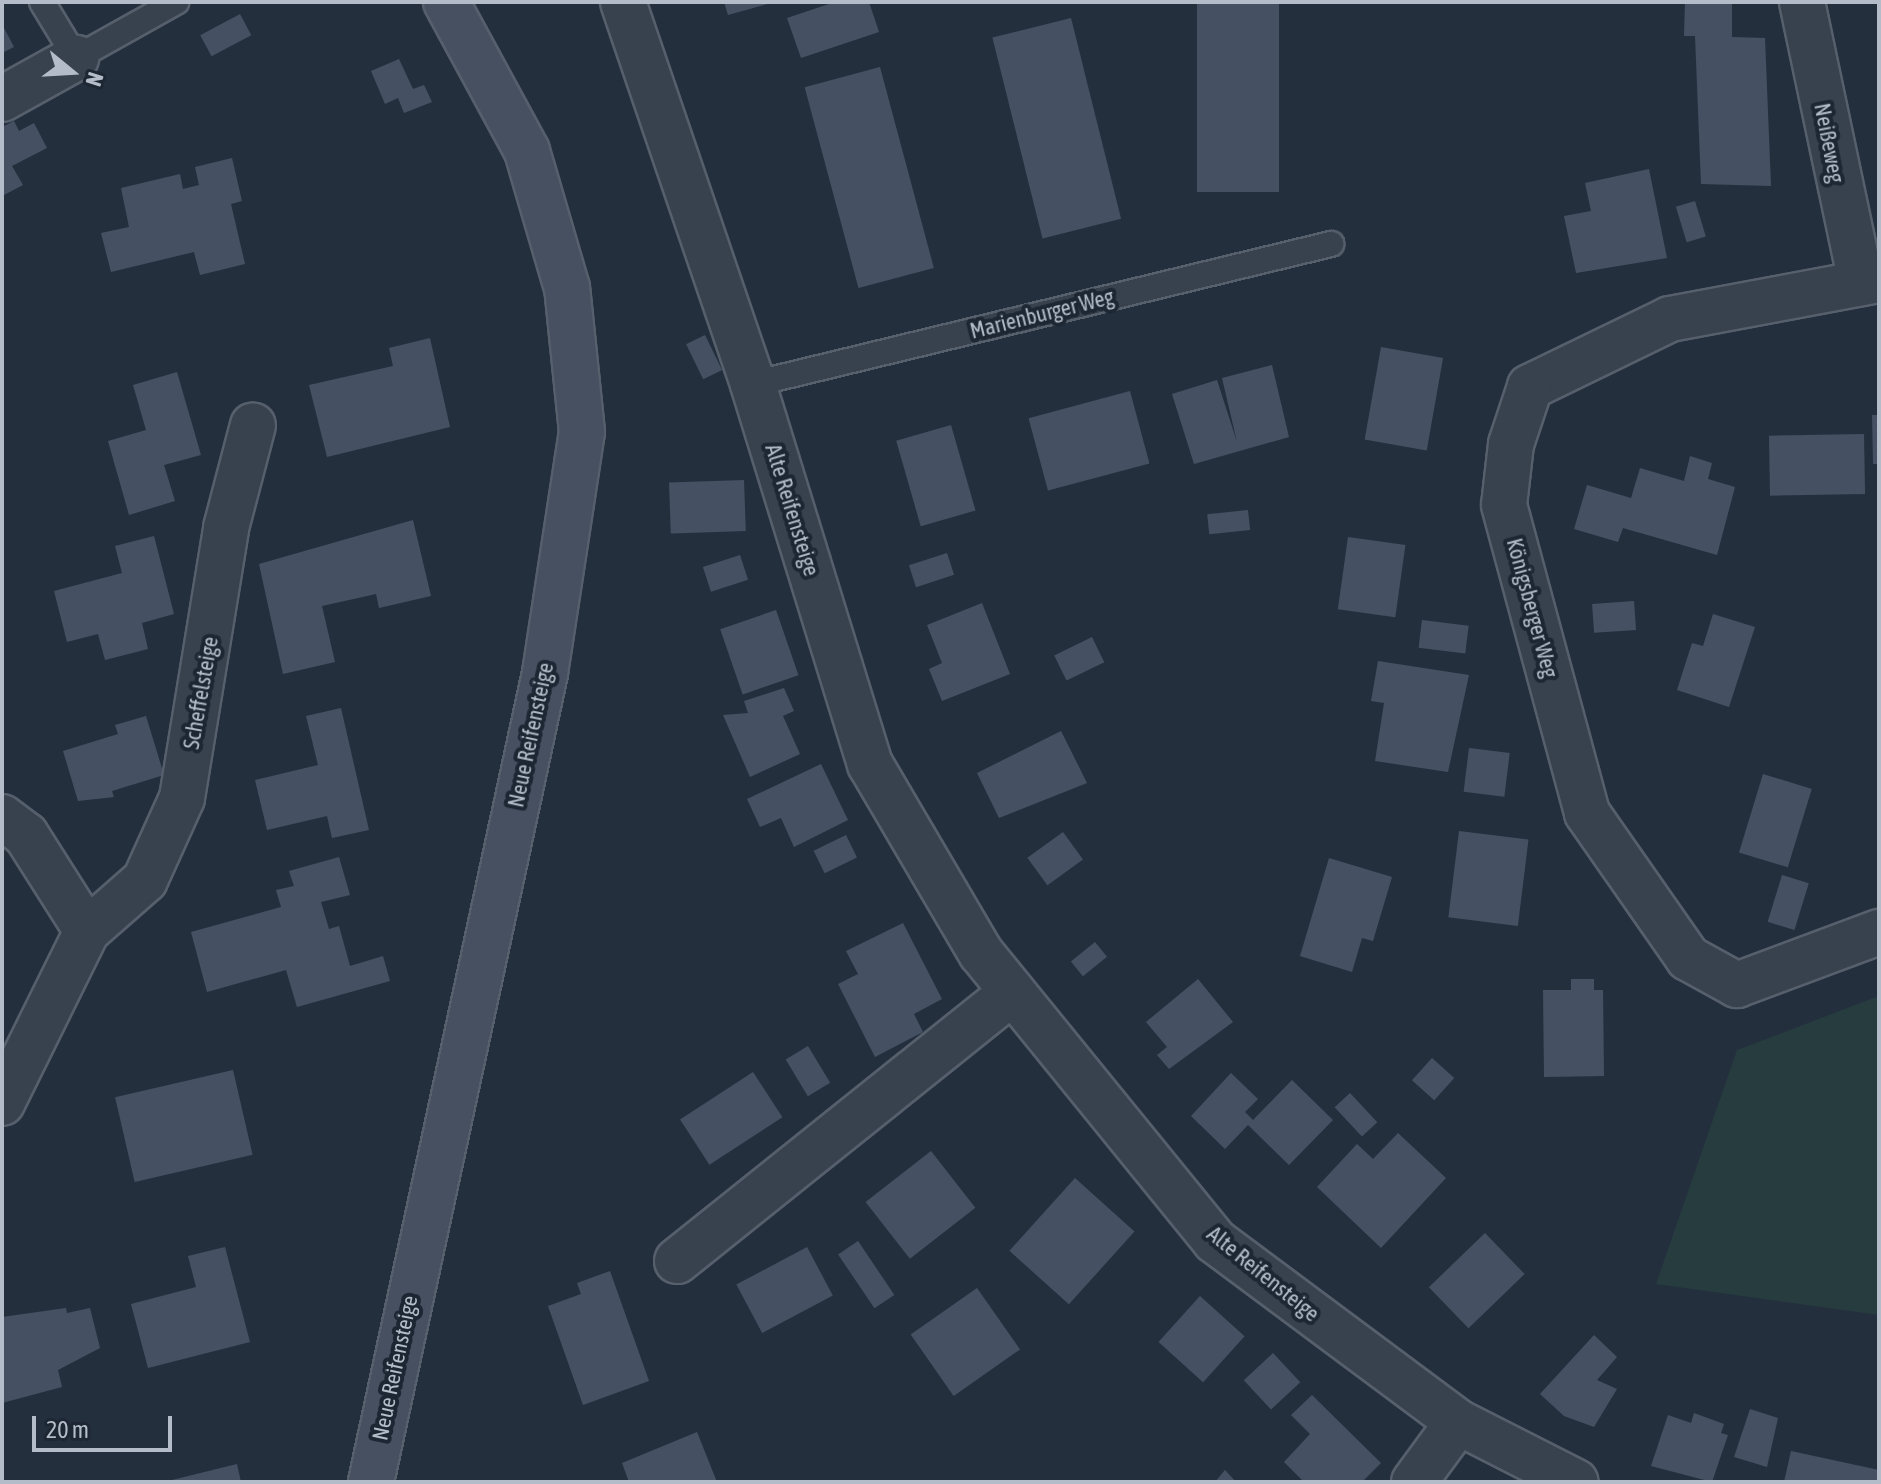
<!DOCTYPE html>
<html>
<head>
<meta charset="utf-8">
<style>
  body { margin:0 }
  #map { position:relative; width:1881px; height:1484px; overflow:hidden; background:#242f3e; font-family:"Asap Condensed",sans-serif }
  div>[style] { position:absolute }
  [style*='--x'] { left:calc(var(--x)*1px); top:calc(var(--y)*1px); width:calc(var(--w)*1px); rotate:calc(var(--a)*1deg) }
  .green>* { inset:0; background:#263c3f }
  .building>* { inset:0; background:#455162; transform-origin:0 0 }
  .roads { filter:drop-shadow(2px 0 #565f6c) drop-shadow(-2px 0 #565f6c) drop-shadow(0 2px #565f6c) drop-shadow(0 -2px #565f6c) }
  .service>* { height:24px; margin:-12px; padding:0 12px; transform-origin:12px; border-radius:12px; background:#38414e }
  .minor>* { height:44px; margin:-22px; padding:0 22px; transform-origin:22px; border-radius:22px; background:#38414e }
  .secondary>* { height:44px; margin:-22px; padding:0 22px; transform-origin:22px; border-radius:22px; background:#465061 }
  span { translate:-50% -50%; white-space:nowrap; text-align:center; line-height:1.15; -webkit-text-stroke:8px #1d2633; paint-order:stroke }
  .street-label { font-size:22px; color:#b4bcc9 }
  .frame { position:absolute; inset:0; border:4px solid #b4bcc9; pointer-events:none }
  .north { position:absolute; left:32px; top:32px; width:80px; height:80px; -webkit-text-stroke:6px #1d2633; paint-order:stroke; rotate:108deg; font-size:22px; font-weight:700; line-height:32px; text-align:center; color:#b4bcc9 }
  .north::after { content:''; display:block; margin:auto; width:28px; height:36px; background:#b4bcc9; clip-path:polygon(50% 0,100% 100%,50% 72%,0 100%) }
  .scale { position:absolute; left:32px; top:1416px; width:140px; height:36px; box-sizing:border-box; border:4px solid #b4bcc9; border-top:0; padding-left:10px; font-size:24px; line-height:28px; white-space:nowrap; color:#b4bcc9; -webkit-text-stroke:6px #1d2633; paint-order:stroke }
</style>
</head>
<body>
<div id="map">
  <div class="green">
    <i style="clip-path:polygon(1879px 996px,1879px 1315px,1656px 1284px,1737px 1050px)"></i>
  </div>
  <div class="building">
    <i style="clip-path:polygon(724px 2px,771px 2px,771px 3px,728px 15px)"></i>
    <i style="clip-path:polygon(869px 2px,879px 32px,801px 58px,787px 18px,835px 2px)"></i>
    <i style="left:1197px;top:2px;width:82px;height:190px"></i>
    <i style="clip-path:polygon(1685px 2px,1732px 2px,1732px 37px,1765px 38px,1771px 186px,1701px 184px,1695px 36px,1684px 36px)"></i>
    <i style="left:240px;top:14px;width:24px;height:45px;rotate:62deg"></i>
    <i style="left:1071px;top:18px;width:207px;height:81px;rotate:76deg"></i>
    <i style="clip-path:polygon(2px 24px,14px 47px,2px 53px)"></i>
    <i style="clip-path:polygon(399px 59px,413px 89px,424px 85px,432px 102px,404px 113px,398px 98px,385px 104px,371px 71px)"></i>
    <i style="left:880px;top:67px;width:208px;height:78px;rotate:75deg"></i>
    <i style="clip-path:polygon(14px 121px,19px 131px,34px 123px,47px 148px,12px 166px,23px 185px,4px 195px,2px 127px)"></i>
    <i style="clip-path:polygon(232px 158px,242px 201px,231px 204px,245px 264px,200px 275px,194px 252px,111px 272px,101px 233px,129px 227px,121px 188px,180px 174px,183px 189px,199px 185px,195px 167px)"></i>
    <i style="clip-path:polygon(1649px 169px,1667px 258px,1576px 273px,1564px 216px,1591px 211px,1585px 183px)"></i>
    <i style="left:1695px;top:201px;width:37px;height:20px;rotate:73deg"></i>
    <i style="left:705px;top:335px;width:39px;height:21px;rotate:64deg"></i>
    <i style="clip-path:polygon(430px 338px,450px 427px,327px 457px,309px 385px,393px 366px,389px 348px)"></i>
    <i style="left:1381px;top:347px;width:63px;height:94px;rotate:10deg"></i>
    <i style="clip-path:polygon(1272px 365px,1289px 437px,1194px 464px,1172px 394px,1217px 380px,1237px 442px,1222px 378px)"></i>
    <i style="clip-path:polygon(177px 372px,201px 455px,164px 465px,175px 501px,129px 515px,108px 441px,146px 430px,133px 385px)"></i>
    <i style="left:1130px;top:391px;width:75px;height:105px;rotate:75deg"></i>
    <i style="clip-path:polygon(1872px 415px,1879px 415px,1879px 464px,1873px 464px)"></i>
    <i style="left:951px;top:425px;width:89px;height:57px;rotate:74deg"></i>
    <i style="left:1864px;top:434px;width:60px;height:95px;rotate:89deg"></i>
    <i style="clip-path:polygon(1690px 456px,1712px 463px,1708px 479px,1735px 487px,1717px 555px,1623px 528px,1618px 542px,1574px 529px,1587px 485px,1631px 498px,1640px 468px,1684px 481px)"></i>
    <i style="left:744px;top:480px;width:51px;height:75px;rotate:88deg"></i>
    <i style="left:1248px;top:510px;width:20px;height:41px;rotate:84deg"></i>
    <i style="clip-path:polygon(413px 520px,431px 596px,379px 608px,376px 594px,322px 606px,335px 662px,283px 674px,259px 564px)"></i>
    <i style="clip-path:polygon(154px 536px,174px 614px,142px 623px,148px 649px,105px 660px,98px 634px,67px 642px,54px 591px,122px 573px,115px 546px)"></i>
    <i style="left:1348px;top:537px;width:58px;height:73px;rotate:8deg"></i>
    <i style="left:947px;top:553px;width:23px;height:40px;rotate:72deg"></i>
    <i style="left:740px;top:555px;width:26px;height:39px;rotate:72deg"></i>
    <i style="left:1634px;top:601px;width:29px;height:42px;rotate:86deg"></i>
    <i style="clip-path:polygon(982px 603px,1010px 674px,942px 701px,929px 669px,942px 663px,927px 625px)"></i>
    <i style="left:776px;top:610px;width:69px;height:59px;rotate:71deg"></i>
    <i style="clip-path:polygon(1713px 614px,1755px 627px,1729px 707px,1677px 690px,1692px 643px,1703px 646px)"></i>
    <i style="left:1422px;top:620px;width:47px;height:28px;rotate:7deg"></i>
    <i style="left:1092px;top:637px;width:28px;height:42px;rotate:64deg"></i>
    <i style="clip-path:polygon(1378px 661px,1469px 675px,1448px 772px,1375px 761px,1384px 703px,1371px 701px)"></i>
    <i style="clip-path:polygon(784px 688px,794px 711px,783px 716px,800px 754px,750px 777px,723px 715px,748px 713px,744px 701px)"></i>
    <i style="clip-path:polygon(341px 708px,369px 830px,332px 838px,327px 816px,267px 830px,255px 780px,318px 765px,306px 716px)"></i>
    <i style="clip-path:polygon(146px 716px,164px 775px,112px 791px,114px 797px,78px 801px,63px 751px,118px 734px,115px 725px)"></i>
    <i style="clip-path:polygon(1061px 731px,1087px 783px,999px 818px,977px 773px)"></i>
    <i style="left:1469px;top:748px;width:41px;height:44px;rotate:7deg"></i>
    <i style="clip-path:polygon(821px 764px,848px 820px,794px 847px,781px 818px,760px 827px,747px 799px)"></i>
    <i style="left:1763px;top:774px;width:51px;height:82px;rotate:17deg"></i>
    <i style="left:1459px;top:831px;width:70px;height:87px;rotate:7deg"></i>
    <i style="left:1063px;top:832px;width:34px;height:44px;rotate:54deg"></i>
    <i style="left:846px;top:835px;width:25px;height:36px;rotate:64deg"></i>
    <i style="clip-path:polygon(339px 857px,350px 895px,321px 902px,329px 929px,339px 926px,350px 966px,383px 956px,390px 981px,297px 1007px,286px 970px,207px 992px,191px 932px,281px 907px,276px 890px,294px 886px,289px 871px)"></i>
    <i style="clip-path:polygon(1329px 858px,1392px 877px,1373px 941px,1362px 938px,1352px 972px,1300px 956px)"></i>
    <i style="left:1782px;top:875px;width:28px;height:49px;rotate:17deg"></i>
    <i style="clip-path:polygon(903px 923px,942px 999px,914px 1014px,923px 1032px,875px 1057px,838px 984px,858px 974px,846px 951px)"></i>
    <i style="left:1095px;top:942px;width:19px;height:31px;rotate:51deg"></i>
    <i style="clip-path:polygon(1198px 979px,1233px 1022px,1169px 1069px,1157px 1055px,1167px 1047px,1146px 1022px)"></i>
    <i style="clip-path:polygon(1571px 979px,1594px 979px,1594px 990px,1603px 990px,1604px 1076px,1544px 1077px,1543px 990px,1571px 990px)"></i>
    <i style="left:808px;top:1046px;width:43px;height:26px;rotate:59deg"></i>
    <i style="left:1432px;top:1058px;width:30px;height:30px;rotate:42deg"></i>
    <i style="left:233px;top:1070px;width:87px;height:121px;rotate:77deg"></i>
    <i style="left:753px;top:1072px;width:54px;height:87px;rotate:57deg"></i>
    <i style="clip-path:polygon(1231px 1073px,1258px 1099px,1245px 1112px,1253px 1120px,1292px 1080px,1333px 1120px,1289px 1165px,1248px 1125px,1225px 1149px,1191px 1116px)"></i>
    <i style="left:1350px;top:1093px;width:40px;height:21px;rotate:47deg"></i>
    <i style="clip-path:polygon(1398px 1133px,1446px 1178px,1381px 1248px,1317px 1187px,1357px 1144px,1373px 1159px)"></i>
    <i style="left:931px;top:1151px;width:72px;height:83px;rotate:52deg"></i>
    <i style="left:1075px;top:1178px;width:80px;height:98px;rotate:42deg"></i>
    <i style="left:1485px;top:1233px;width:57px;height:78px;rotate:46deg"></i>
    <i style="left:858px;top:1241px;width:65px;height:24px;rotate:56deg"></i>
    <i style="clip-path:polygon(225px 1247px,250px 1342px,148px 1368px,131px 1304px,196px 1287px,188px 1256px)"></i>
    <i style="left:807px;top:1247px;width:55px;height:80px;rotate:62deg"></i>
    <i style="clip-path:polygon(610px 1271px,649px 1381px,583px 1405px,548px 1306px,581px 1294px,577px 1283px)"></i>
    <i style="left:977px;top:1288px;width:75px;height:81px;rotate:55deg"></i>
    <i style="left:1200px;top:1296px;width:60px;height:62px;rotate:42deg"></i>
    <i style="clip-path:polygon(66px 1308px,67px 1313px,90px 1308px,100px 1348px,58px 1370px,62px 1387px,2px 1403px,2px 1317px)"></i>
    <i style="clip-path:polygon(1594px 1335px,1617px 1357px,1597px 1380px,1617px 1389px,1594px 1427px,1564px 1416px,1540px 1394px)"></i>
    <i style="left:1273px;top:1353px;width:40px;height:40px;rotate:47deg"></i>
    <i style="clip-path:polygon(1312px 1395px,1381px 1463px,1362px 1482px,1304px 1482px,1284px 1462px,1310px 1434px,1291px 1415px)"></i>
    <i style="clip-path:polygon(1750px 1409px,1778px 1418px,1767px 1467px,1734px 1457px)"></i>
    <i style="clip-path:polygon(1694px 1413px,1724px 1424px,1721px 1433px,1728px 1435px,1712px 1482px,1651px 1466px,1668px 1415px,1691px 1423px)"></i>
    <i style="clip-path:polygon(697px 1432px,717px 1482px,629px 1482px,622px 1463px)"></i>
    <i style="clip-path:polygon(1791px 1451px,1879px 1470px,1879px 1482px,1784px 1482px)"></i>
    <i style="clip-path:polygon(237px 1464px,241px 1482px,168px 1482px,168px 1481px)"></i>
    <i style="clip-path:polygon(1225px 1470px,1236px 1482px,1215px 1482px)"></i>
  </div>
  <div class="roads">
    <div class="service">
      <i style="--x:42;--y:2;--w:66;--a:58.7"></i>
      <i style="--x:76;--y:58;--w:115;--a:-29.2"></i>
      <i style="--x:753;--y:384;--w:595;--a:-13.62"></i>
    </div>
    <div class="minor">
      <i style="--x:623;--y:2;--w:404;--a:71.2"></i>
      <i style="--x:753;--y:384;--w:398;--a:72.9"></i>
      <i style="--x:870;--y:764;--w:219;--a:59.6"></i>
      <i style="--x:981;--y:953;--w:371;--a:50.9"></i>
      <i style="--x:1215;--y:1241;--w:303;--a:36.7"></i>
      <i style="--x:1458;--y:1422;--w:132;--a:27"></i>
      <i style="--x:1802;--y:2;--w:287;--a:78.1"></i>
      <i style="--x:2;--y:99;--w:85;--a:-29"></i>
      <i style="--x:1879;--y:280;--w:213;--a:169.4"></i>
      <i style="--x:1670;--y:319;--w:156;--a:154.1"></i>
      <i style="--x:1530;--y:387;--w:60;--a:108.4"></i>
      <i style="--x:1511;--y:444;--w:61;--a:96.5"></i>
      <i style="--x:1504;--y:505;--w:319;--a:74.9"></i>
      <i style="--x:1587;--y:813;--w:177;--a:55.1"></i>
      <i style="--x:1688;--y:958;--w:56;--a:28.9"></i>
      <i style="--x:1737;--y:985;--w:152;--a:-20.5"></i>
      <i style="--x:2;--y:817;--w:30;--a:37"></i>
      <i style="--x:26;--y:835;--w:114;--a:57.6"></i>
      <i style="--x:2;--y:1103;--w:192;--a:-63.7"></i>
      <i style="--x:87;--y:931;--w:77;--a:-41.3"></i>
      <i style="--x:145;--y:880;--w:90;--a:-65.7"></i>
      <i style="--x:182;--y:798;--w:274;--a:-80.7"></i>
      <i style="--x:226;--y:528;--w:106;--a:-75.3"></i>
      <i style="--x:677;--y:1261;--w:430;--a:-38.7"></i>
      <i style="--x:1414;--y:1482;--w:74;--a:-53.7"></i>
    </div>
    <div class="secondary">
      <i style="--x:371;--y:1482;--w:828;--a:-77.86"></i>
      <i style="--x:545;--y:673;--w:244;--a:-81.3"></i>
      <i style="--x:582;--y:432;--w:145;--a:-95.9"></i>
      <i style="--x:567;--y:288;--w:143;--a:-106.3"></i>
      <i style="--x:527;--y:151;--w:170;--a:-118.5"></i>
    </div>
  </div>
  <div class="street-label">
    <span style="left:1829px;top:143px;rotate:79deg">Neißeweg</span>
    <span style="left:1042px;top:314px;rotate:-14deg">Marienburger Weg</span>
    <span style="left:792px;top:510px;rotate:73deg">Alte Reifensteige</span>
    <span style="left:1532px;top:608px;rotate:75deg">Königsberger Weg</span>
    <span style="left:201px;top:693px;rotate:-80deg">Scheffelsteige</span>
    <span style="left:531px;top:735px;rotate:-78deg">Neue Reifensteige</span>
    <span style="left:1263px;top:1274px;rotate:39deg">Alte Reifensteige</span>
    <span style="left:395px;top:1368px;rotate:-78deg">Neue Reifensteige</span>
  </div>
  <div class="frame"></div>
  <div class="north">N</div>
  <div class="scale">20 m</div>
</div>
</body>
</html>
